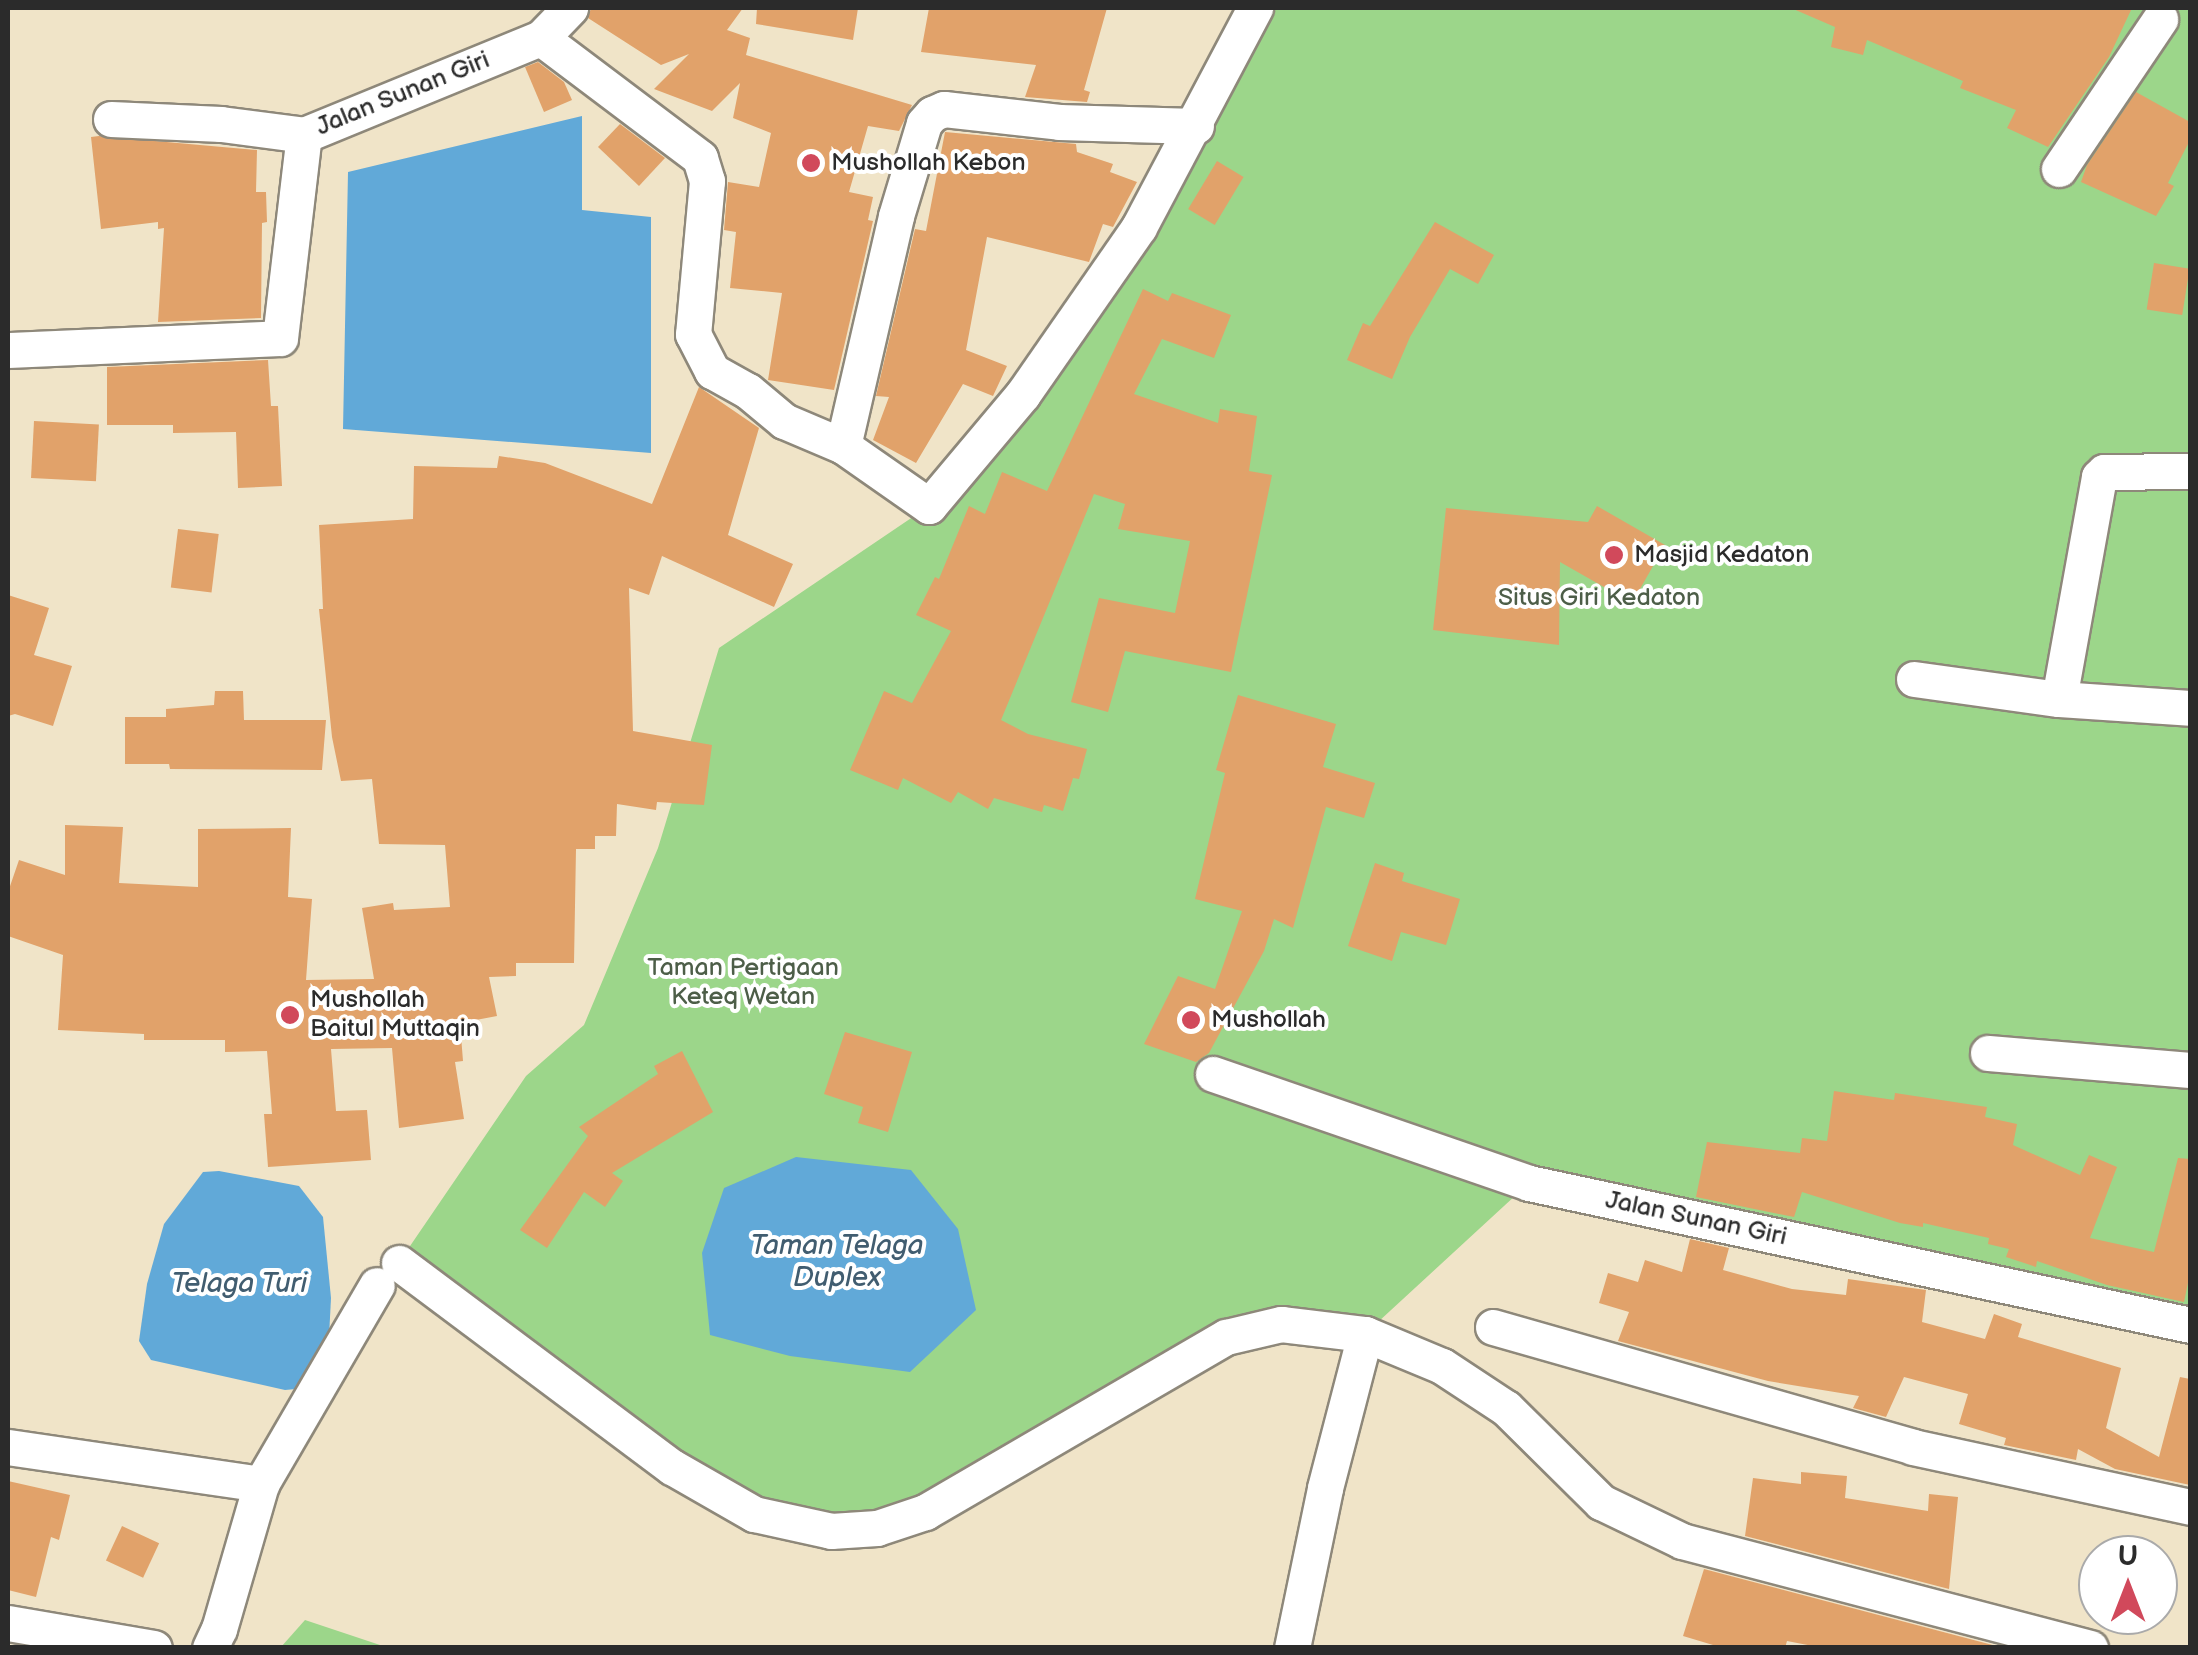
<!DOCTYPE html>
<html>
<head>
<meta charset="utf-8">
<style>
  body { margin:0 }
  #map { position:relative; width:2198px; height:1655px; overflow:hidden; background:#f0e4c8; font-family:"Balsamiq Sans",sans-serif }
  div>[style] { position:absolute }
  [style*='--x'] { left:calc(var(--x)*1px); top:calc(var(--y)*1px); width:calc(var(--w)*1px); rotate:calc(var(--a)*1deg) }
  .green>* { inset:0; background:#9cd68a }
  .water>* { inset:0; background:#61a9d8 }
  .building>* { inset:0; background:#e1a26a; transform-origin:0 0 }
  .roads { filter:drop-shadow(2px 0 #8e887a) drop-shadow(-2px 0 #8e887a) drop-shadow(0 2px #8e887a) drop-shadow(0 -2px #8e887a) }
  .minor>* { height:35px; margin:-17.5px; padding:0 17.5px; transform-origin:17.5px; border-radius:17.5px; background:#fff }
  .dots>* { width:28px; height:28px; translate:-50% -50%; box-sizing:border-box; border:5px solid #fff; border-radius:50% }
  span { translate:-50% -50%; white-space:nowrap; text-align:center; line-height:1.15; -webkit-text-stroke:8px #fff; paint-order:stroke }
  .street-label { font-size:25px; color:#2b2b2b }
  .poi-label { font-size:25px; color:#2b2b2b }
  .left { translate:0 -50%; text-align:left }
  .park-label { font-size:25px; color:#4d5e48 }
  .water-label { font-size:28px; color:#415d70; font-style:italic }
  .frame { position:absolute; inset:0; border:10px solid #2b2b2b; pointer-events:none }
  .north { position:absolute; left:2078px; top:1535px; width:100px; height:100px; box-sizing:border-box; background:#fff; border:2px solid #aaa; border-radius:50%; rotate:0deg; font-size:28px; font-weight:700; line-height:40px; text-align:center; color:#2b2b2b }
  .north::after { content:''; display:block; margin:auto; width:35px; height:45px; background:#d1495b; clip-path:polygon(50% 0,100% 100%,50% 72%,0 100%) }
</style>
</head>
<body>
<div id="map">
  <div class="green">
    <i style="clip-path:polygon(1255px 8px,2190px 8px,2190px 1312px,1529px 1183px,1365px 1334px,1281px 1324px,877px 1528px,734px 1502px,408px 1249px,526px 1076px,584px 1025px,658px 848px,719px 648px,929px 506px,1139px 227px)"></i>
    <i style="clip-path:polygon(305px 1620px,386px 1647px,281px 1647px)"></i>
  </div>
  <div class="water">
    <i style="clip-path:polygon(582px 116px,582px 210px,651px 217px,651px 453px,343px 429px,348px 172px)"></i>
    <i style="clip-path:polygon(796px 1157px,911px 1170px,958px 1229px,976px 1310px,910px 1372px,790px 1356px,710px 1335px,702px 1253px,724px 1188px)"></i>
    <i style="clip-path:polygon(219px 1171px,299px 1186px,323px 1217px,331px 1298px,329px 1337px,302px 1385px,296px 1389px,285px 1390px,151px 1360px,139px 1341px,147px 1284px,164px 1224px,203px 1172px)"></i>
  </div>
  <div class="building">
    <i style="clip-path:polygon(591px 8px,743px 8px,727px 30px,750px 38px,746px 55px,912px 105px,899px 131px,868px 126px,849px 192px,873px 197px,868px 220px,873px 221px,834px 390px,768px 380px,782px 293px,730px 288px,736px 232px,724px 230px,728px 182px,759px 187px,771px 133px,733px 118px,740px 83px,712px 111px,654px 89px,689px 54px,661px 65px,588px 18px)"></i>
    <i style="clip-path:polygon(757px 8px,858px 8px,853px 40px,756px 24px)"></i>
    <i style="clip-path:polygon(929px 8px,1107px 8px,1084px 90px,1090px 92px,1087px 102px,1025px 97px,1036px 65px,921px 52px)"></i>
    <i style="clip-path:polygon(1791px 8px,2132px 8px,2109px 57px,2048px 147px,2007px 128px,2016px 110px,1960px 88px,1963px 81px,1867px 40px,1863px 55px,1831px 47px,1835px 27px)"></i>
    <i style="clip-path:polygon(538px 62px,564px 82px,572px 100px,544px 112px,525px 67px)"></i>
    <i style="clip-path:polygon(2136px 92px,2190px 122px,2190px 140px,2168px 183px,2174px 186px,2156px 216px,2081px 182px,2087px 165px)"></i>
    <i style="clip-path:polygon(620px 124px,665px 158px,639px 186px,598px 147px)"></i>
    <i style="clip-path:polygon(945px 132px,1076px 144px,1077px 152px,1113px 164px,1110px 172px,1137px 182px,1113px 227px,1103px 224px,1089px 262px,987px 237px,966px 350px,1007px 366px,993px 396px,963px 384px,916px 463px,873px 440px,889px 397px,876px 396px,915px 229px,926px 231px)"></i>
    <i style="clip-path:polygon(99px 136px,257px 150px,256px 192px,266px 192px,267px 222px,262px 223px,261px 318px,158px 322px,164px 228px,158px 229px,158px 222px,101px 229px,91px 137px)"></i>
    <i style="left:1217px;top:161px;width:31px;height:56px;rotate:31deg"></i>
    <i style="clip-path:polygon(1435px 222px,1494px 255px,1478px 284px,1450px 269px,1410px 337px,1392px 379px,1347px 360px,1363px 323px,1370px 326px)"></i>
    <i style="left:2154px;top:263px;width:36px;height:47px;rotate:9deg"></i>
    <i style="clip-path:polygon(1143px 289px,1168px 301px,1172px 293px,1231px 315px,1214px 358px,1162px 339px,1134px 394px,1218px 423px,1220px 409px,1257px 416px,1249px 471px,1272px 475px,1231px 672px,1125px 651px,1108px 712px,1071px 702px,1099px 598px,1175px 613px,1190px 541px,1118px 529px,1125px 504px,1094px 494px,1001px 720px,1028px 734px,1087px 749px,1079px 779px,1073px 778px,1063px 811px,1044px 805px,1042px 812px,994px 798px,988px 809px,958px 792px,951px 803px,903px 778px,898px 790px,850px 770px,884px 691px,912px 703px,951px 631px,916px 615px,935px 577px,939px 579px,969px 506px,985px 514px,1002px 472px,1047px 491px)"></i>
    <i style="clip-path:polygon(268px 360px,271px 406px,278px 406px,282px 486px,238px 488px,236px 432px,173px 433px,173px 425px,107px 425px,107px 367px)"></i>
    <i style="clip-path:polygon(699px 387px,759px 428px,728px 535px,793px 564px,774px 607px,662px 556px,649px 595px,629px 588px,633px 731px,712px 745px,704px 805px,657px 802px,656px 810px,617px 804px,616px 836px,595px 836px,595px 849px,576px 849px,574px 963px,516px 963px,516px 976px,489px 977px,497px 1016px,460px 1023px,463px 1061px,455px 1062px,464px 1119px,399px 1128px,392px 1048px,331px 1049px,336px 1111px,367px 1110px,371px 1160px,268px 1167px,264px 1114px,272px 1114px,267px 1051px,225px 1052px,225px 1040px,144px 1040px,144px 1034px,58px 1030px,63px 955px,8px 936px,8px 892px,19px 860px,65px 875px,65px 825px,123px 827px,119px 883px,198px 887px,198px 829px,291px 828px,288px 897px,312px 899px,306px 980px,374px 979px,362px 908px,393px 903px,394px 910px,450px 907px,445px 845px,379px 844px,372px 779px,341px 781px,332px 737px,319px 609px,323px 609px,319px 525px,413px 519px,414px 466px,497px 468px,499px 456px,545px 463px,652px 504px)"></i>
    <i style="left:34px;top:421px;width:65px;height:57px;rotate:3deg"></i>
    <i style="clip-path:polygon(1597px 506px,1665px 545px,1632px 603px,1560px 562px,1559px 645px,1433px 630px,1446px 508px,1588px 522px)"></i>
    <i style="left:178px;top:529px;width:41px;height:59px;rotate:7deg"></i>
    <i style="clip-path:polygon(8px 595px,49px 608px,34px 655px,72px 666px,53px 726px,15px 714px,8px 716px)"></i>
    <i style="clip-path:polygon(215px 691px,243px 691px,244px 720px,326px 720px,322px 770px,170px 769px,169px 764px,125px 764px,125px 717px,166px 717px,166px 709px,214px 705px)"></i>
    <i style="clip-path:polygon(1238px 695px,1336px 724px,1323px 767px,1375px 783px,1364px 818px,1326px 807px,1293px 928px,1274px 919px,1264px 951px,1209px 1053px,1196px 1062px,1144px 1044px,1178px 976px,1215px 989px,1242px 911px,1195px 899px,1225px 773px,1216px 770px)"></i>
    <i style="clip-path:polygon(1375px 863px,1404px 873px,1402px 881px,1460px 899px,1446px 945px,1401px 932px,1392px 961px,1348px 946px)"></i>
    <i style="clip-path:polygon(845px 1032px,912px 1052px,888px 1132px,858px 1123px,863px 1107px,824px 1094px)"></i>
    <i style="clip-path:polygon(682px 1051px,713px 1112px,612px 1173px,623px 1181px,605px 1207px,584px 1192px,547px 1248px,520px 1230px,588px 1136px,579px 1127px,658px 1074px,654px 1066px)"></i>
    <i style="clip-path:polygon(1834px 1091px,1894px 1100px,1895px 1093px,1987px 1107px,1985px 1117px,2017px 1124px,2013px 1145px,2080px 1175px,2089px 1155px,2117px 1167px,2090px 1238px,2154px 1252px,2178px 1158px,2190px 1159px,2190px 1273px,2184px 1302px,2107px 1285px,2037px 1261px,2036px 1267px,2006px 1257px,2009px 1249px,1988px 1244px,1989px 1238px,1923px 1223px,1923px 1227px,1900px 1223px,1802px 1192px,1794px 1217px,1696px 1197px,1707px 1142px,1800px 1153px,1802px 1138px,1827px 1141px)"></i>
    <i style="clip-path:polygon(1690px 1239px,1729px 1248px,1723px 1270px,1792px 1289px,1846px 1295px,1848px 1279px,1926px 1290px,1922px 1322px,1985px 1339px,1994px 1314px,2022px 1324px,2018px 1337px,2121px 1368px,2106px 1428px,2159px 1457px,2180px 1377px,2190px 1379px,2190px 1485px,2115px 1469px,2078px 1449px,2076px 1460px,2004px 1445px,2006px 1438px,1959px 1424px,1968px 1394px,1904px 1377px,1886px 1417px,1853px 1408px,1859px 1396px,1768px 1381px,1618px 1341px,1629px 1312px,1599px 1303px,1608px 1273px,1638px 1282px,1645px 1260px,1682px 1272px)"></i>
    <i style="clip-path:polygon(1801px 1472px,1847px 1476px,1845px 1498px,1928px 1511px,1929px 1494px,1958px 1497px,1949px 1589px,1745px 1536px,1753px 1478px,1801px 1484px)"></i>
    <i style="clip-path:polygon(8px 1481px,70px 1495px,59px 1540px,51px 1537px,36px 1597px,8px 1590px)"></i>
    <i style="left:122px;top:1526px;width:41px;height:38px;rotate:25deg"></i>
    <i style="clip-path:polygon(1704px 1569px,2004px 1648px,1823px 1648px,1787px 1641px,1785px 1648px,1723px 1648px,1683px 1636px)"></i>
  </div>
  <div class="roads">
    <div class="minor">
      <i style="--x:541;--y:38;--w:199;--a:37"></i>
      <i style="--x:700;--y:158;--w:24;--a:73"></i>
      <i style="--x:707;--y:181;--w:154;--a:95.2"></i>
      <i style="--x:693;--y:334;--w:42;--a:62.8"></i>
      <i style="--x:712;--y:371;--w:41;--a:29.1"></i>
      <i style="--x:748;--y:391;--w:47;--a:39.8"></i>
      <i style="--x:784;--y:421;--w:64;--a:23"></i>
      <i style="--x:843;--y:446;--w:105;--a:34.9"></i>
      <i style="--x:929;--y:506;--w:146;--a:-50"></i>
      <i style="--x:1023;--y:394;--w:203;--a:-55.2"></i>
      <i style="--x:1139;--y:227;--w:248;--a:-62.1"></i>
      <i style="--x:111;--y:119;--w:110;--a:2.6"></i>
      <i style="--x:221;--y:124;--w:84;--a:7.5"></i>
      <i style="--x:2059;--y:169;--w:181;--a:-56"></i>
      <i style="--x:8;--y:350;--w:272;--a:-2.5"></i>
      <i style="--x:280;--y:338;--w:204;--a:-83.3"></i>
      <i style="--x:304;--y:135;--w:256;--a:-22.3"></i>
      <i style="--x:541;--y:38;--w:42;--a:-46"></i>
      <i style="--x:843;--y:446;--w:236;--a:-77"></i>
      <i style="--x:896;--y:216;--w:97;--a:-73.2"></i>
      <i style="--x:924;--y:123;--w:12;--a:-48"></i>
      <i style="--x:932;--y:114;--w:13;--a:-23"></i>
      <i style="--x:944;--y:109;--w:116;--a:6.4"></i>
      <i style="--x:1059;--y:122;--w:137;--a:1.7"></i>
      <i style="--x:1914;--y:679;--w:146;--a:7.9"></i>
      <i style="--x:2059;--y:699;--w:131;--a:3.9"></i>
      <i style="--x:2059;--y:699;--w:226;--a:-79.8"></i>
      <i style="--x:2099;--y:477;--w:7;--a:-45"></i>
      <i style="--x:2104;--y:472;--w:86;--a:-0.7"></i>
      <i style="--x:1988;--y:1053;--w:203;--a:4.8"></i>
      <i style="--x:1213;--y:1074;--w:334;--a:19"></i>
      <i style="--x:1529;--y:1183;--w:676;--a:12.12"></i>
      <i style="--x:399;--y:1263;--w:341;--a:36.8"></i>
      <i style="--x:672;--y:1467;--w:95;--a:29.8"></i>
      <i style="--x:754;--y:1514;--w:79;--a:12.4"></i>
      <i style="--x:831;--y:1531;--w:46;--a:-3.7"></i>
      <i style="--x:877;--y:1528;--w:51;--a:-18.4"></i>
      <i style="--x:925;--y:1512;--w:348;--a:-30.2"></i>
      <i style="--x:1226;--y:1337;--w:57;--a:-13.3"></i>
      <i style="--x:1281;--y:1324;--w:85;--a:6.8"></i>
      <i style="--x:1365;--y:1334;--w:83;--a:22.6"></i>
      <i style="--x:1442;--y:1366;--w:77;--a:33.3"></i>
      <i style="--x:1506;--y:1408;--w:134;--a:44.7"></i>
      <i style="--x:1601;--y:1502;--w:90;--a:25.7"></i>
      <i style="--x:1682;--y:1541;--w:422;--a:14.7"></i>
      <i style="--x:1493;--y:1327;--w:437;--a:15.9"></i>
      <i style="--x:1913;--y:1447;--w:283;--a:12.2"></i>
      <i style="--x:8;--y:1447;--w:256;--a:8.3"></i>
      <i style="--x:8;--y:1623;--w:148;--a:9.7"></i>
      <i style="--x:210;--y:1648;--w:21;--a:-65"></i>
      <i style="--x:219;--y:1629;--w:151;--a:-73.8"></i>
      <i style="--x:261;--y:1484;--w:230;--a:-59.8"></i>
      <i style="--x:1292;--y:1648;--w:163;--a:-78.3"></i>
      <i style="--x:1325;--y:1488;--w:159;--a:-75.4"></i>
    </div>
  </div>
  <div class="dots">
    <i style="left:811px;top:163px;background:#d1495b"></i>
    <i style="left:1614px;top:555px;background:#d1495b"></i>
    <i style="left:290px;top:1015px;background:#d1495b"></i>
    <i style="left:1191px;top:1020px;background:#d1495b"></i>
  </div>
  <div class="street-label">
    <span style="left:403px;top:94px;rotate:-22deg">Jalan Sunan Giri</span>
    <span style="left:1696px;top:1219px;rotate:12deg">Jalan Sunan Giri</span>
  </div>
  <div class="poi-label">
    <span class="left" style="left:831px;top:163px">Mushollah Kebon</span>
    <span class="left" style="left:1634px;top:555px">Masjid Kedaton</span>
    <span class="left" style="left:310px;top:1015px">Mushollah<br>Baitul Muttaqin</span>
    <span class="left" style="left:1211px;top:1020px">Mushollah</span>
  </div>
  <div class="park-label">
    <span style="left:1599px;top:598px">Situs Giri Kedaton</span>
    <span style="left:743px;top:983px">Taman Pertigaan<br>Keteq Wetan</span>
  </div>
  <div class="water-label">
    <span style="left:837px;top:1262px">Taman Telaga<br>Duplex</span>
    <span style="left:239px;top:1284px">Telaga Turi</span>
  </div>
  <div class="frame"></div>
  <div class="north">U</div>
</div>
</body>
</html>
